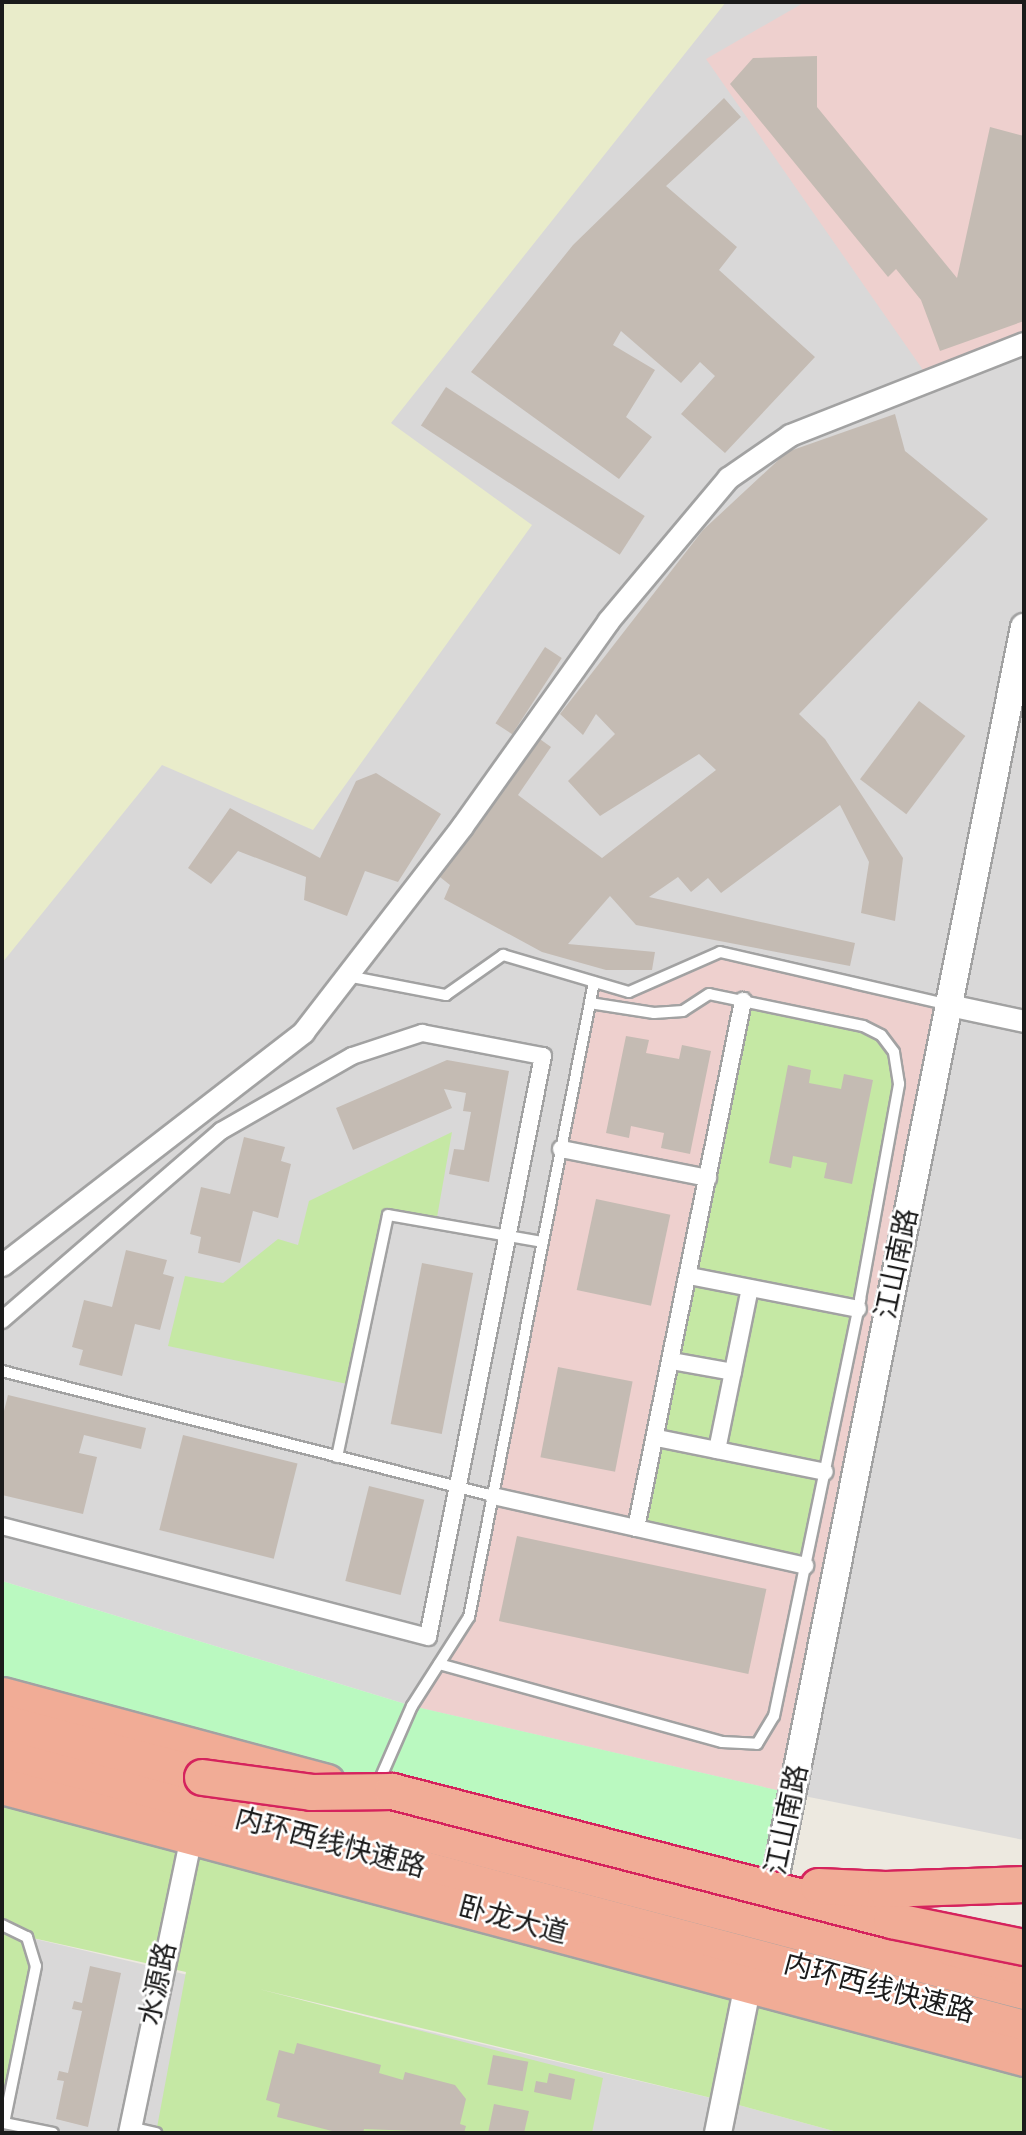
<!DOCTYPE html>
<html>
<head>
<meta charset="utf-8">
<style>
  body { margin:0 }
  #map { position:relative; width:1026px; height:2135px; overflow:hidden; background:#ede9e0; font-family:"Alegreya Sans","Noto Sans SC",sans-serif }
  div>[style] { position:absolute }
  [style*='--x'] { left:calc(var(--x)*1px); top:calc(var(--y)*1px); width:calc(var(--w)*1px); rotate:calc(var(--a)*1deg) }
  .residential>* { inset:0; background:#d9d8d8 }
  .commercial>* { inset:0; background:#eed0ce }
  .farmland>* { inset:0; background:#e9ecca }
  .grass>* { inset:0; background:#c5e8a4 }
  .park>* { inset:0; background:#baf9c0 }
  .building>* { inset:0; background:#c4bbb3; transform-origin:0 0 }
  .roads { filter:drop-shadow(2px 0 #a2a2a2) drop-shadow(-2px 0 #a2a2a2) drop-shadow(0 2px #a2a2a2) drop-shadow(0 -2px #a2a2a2) }
  .service>* { height:10px; margin:-5px; padding:0 5px; transform-origin:5px; border-radius:5px; background:#fff }
  .pedestrian>* { height:16px; margin:-8px; padding:0 8px; transform-origin:8px; border-radius:8px; background:#fff }
  .minor>* { height:21px; margin:-10.5px; padding:0 10.5px; transform-origin:10.5px; border-radius:10.5px; background:#fff }
  .tertiary>* { height:26px; margin:-13px; padding:0 13px; transform-origin:13px; border-radius:13px; background:#fff }
  .trunk>* { height:35px; margin:-17.5px; padding:0 17.5px; transform-origin:17.5px; border-radius:17.5px; background:#f1ac96 }
  .bridges { filter:drop-shadow(2px 0 #d5235d) drop-shadow(-2px 0 #d5235d) drop-shadow(0 2px #d5235d) drop-shadow(0 -2px #d5235d) }
  .trunk-bridge>* { height:35px; margin:-17.5px; padding:0 17.5px; transform-origin:17.5px; border-radius:17.5px; background:#f1ac96 }
  span { translate:-50% -50%; white-space:nowrap; text-align:center; line-height:1.15; -webkit-text-stroke:5px #fff; paint-order:stroke }
  .street-label { font-size:28px; color:#1b1b1b }
  .frame { position:absolute; inset:0; border:4px solid #1b1b1b; pointer-events:none }
</style>
</head>
<body>
<div id="map">
  <div class="residential">
    <i style="clip-path:polygon(2px 2px,1024px 2px,1024px 1840px,794px 1794px,412px 1706px,2px 1581px)"></i>
    <i style="clip-path:polygon(2px 1925px,27px 1937px,724px 2101px,841px 2133px,2px 2133px)"></i>
  </div>
  <div class="commercial">
    <i style="clip-path:polygon(805px 2px,1024px 2px,1024px 343px,930px 380px,706px 59px)"></i>
    <i style="clip-path:polygon(720px 952px,949px 1005px,794px 1794px,412px 1706px,469px 1617px,594px 982px,630px 992px)"></i>
  </div>
  <div class="farmland">
    <i style="clip-path:polygon(2px 2px,726px 2px,391px 423px,532px 525px,313px 830px,162px 765px,2px 963px)"></i>
  </div>
  <div class="grass">
    <i style="clip-path:polygon(743px 1001px,863px 1026px,894px 1052px,899px 1084px,805px 1566px,636px 1528px)"></i>
    <i style="clip-path:polygon(452px 1132px,436px 1223px,389px 1215px,352px 1385px,168px 1346px,185px 1276px,223px 1283px,278px 1239px,298px 1245px,309px 1201px)"></i>
    <i style="clip-path:polygon(2px 1786px,1024px 2058px,1024px 2133px,841px 2133px,724px 2101px,259px 1989px,603px 2078px,592px 2133px,156px 2133px,186px 1972px,28px 1937px,36px 1952px,2px 2123px)"></i>
  </div>
  <div class="park">
    <i style="clip-path:polygon(2px 1581px,412px 1706px,794px 1794px,771px 1900px,2px 1681px)"></i>
  </div>
  <div class="building">
    <i style="clip-path:polygon(817px 56px,817px 107px,957px 278px,990px 127px,1024px 136px,1024px 321px,940px 351px,921px 300px,896px 269px,888px 277px,730px 84px,753px 58px)"></i>
    <i style="clip-path:polygon(724px 98px,741px 117px,666px 186px,737px 247px,719px 270px,815px 357px,725px 453px,681px 414px,715px 376px,700px 362px,681px 383px,621px 331px,613px 345px,655px 370px,626px 417px,652px 437px,619px 479px,471px 372px,573px 245px)"></i>
    <i style="left:446px;top:387px;width:237px;height:46px;rotate:33deg"></i>
    <i style="clip-path:polygon(895px 414px,905px 451px,988px 519px,799px 714px,825px 739px,903px 858px,895px 921px,861px 913px,869px 862px,840px 805px,721px 893px,708px 878px,691px 892px,678px 877px,649px 897px,855px 943px,850px 966px,636px 925px,610px 896px,568px 944px,655px 952px,652px 970px,606px 970px,542px 952px,444px 899px,450px 885px,435px 873px,537px 737px,551px 747px,518px 795px,602px 858px,716px 770px,699px 754px,600px 816px,568px 781px,615px 734px,596px 714px,583px 735px,560px 714px,703px 530px,787px 452px)"></i>
    <i style="left:545px;top:647px;width:20px;height:91px;rotate:33deg"></i>
    <i style="left:919px;top:701px;width:58px;height:98px;rotate:37deg"></i>
    <i style="clip-path:polygon(376px 773px,441px 814px,398px 882px,365px 871px,347px 916px,304px 900px,306px 877px,238px 851px,211px 884px,188px 868px,230px 808px,320px 858px,356px 781px)"></i>
    <i style="clip-path:polygon(626px 1036px,649px 1040px,646px 1053px,679px 1059px,682px 1045px,711px 1051px,690px 1154px,661px 1148px,664px 1133px,631px 1126px,629px 1138px,606px 1133px)"></i>
    <i style="clip-path:polygon(447px 1060px,509px 1071px,489px 1182px,449px 1174px,454px 1149px,464px 1150px,471px 1112px,463px 1111px,466px 1093px,444px 1089px,452px 1108px,353px 1150px,336px 1108px)"></i>
    <i style="clip-path:polygon(788px 1065px,811px 1070px,809px 1083px,841px 1089px,844px 1074px,873px 1080px,852px 1184px,824px 1178px,827px 1163px,793px 1156px,791px 1168px,769px 1163px)"></i>
    <i style="clip-path:polygon(244px 1137px,285px 1147px,281px 1161px,291px 1164px,278px 1218px,253px 1211px,240px 1263px,198px 1253px,201px 1237px,190px 1234px,201px 1187px,230px 1194px)"></i>
    <i style="left:596px;top:1199px;width:76px;height:93px;rotate:12deg"></i>
    <i style="clip-path:polygon(126px 1250px,167px 1260px,163px 1274px,174px 1277px,160px 1330px,135px 1324px,122px 1376px,79px 1365px,83px 1350px,72px 1347px,84px 1300px,112px 1307px)"></i>
    <i style="left:422px;top:1263px;width:52px;height:164px;rotate:11deg"></i>
    <i style="left:558px;top:1367px;width:76px;height:92px;rotate:11deg"></i>
    <i style="clip-path:polygon(8px 1395px,146px 1428px,141px 1449px,84px 1435px,79px 1453px,97px 1457px,83px 1514px,2px 1495px,2px 1419px)"></i>
    <i style="left:183px;top:1435px;width:118px;height:98px;rotate:14deg"></i>
    <i style="left:369px;top:1486px;width:57px;height:98px;rotate:14deg"></i>
    <i style="left:517px;top:1536px;width:255px;height:87px;rotate:12deg"></i>
    <i style="clip-path:polygon(90px 1966px,121px 1973px,88px 2127px,56px 2119px,64px 2081px,57px 2080px,59px 2071px,68px 2073px,82px 2011px,72px 2009px,74px 2001px,82px 2003px)"></i>
    <i style="clip-path:polygon(297px 2043px,381px 2065px,379px 2073px,403px 2080px,405px 2072px,455px 2085px,466px 2099px,460px 2124px,466px 2126px,464px 2133px,364px 2129px,363px 2133px,340px 2133px,277px 2117px,280px 2104px,266px 2100px,279px 2050px,294px 2054px)"></i>
    <i style="left:493px;top:2055px;width:36px;height:30px;rotate:11deg"></i>
    <i style="clip-path:polygon(549px 2073px,575px 2079px,571px 2100px,534px 2092px,536px 2081px,547px 2083px)"></i>
    <i style="clip-path:polygon(494px 2104px,529px 2111px,524px 2133px,488px 2133px)"></i>
  </div>
  <div class="roads">
    <div class="service">
      <i style="--x:347;--y:976;--w:101;--a:10.9"></i>
      <i style="--x:446;--y:995;--w:70;--a:-35.1"></i>
      <i style="--x:503;--y:955;--w:131;--a:16.4"></i>
      <i style="--x:629;--y:992;--w:99;--a:-23.7"></i>
      <i style="--x:720;--y:952;--w:235;--a:13"></i>
      <i style="--x:2;--y:1371;--w:507;--a:14.28"></i>
      <i style="--x:337;--y:1457;--w:247;--a:-78.1"></i>
      <i style="--x:388;--y:1215;--w:157;--a:9.9"></i>
      <i style="--x:439;--y:1664;--w:294;--a:15.4"></i>
      <i style="--x:722;--y:1742;--w:35;--a:3"></i>
      <i style="--x:757;--y:1744;--w:33;--a:-59"></i>
      <i style="--x:774;--y:1716;--w:426;--a:-78.3"></i>
      <i style="--x:860;--y:1299;--w:219;--a:-79.7"></i>
      <i style="--x:899;--y:1084;--w:32;--a:-99"></i>
      <i style="--x:894;--y:1052;--w:21;--a:-127"></i>
      <i style="--x:881;--y:1035;--w:20;--a:-153"></i>
      <i style="--x:863;--y:1026;--w:157;--a:-168.3"></i>
      <i style="--x:709;--y:994;--w:31;--a:147"></i>
      <i style="--x:683;--y:1011;--w:29;--a:176"></i>
      <i style="--x:654;--y:1013;--w:65;--a:-171.1"></i>
      <i style="--x:377;--y:1786;--w:87;--a:-66.4"></i>
      <i style="--x:412;--y:1706;--w:106;--a:-57.4"></i>
      <i style="--x:469;--y:1617;--w:647;--a:-78.86"></i>
      <i style="--x:2;--y:1925;--w:28;--a:26"></i>
      <i style="--x:27;--y:1937;--w:30;--a:73"></i>
      <i style="--x:36;--y:1966;--w:160;--a:101.5"></i>
      <i style="--x:4;--y:2123;--w:50;--a:11.5"></i>
      <i style="--x:130;--y:2127;--w:27;--a:13"></i>
    </div>
    <div class="pedestrian">
      <i style="--x:561;--y:1149;--w:150;--a:11.2"></i>
      <i style="--x:689;--y:1276;--w:172;--a:11"></i>
      <i style="--x:2;--y:1320;--w:289;--a:-40.8"></i>
      <i style="--x:221;--y:1131;--w:151;--a:-29.8"></i>
      <i style="--x:352;--y:1056;--w:74;--a:-18.2"></i>
      <i style="--x:422;--y:1033;--w:123;--a:10.8"></i>
      <i style="--x:543;--y:1056;--w:592;--a:101.2"></i>
      <i style="--x:428;--y:1637;--w:440;--a:-165.4"></i>
      <i style="--x:672;--y:1361;--w:62;--a:10.2"></i>
      <i style="--x:657;--y:1438;--w:171;--a:11.4"></i>
      <i style="--x:717;--y:1450;--w:165;--a:-78.5"></i>
      <i style="--x:493;--y:1496;--w:320;--a:12.6"></i>
      <i style="--x:636;--y:1528;--w:538;--a:-78.52"></i>
    </div>
    <div class="minor">
      <i style="--x:949;--y:1005;--w:77;--a:12"></i>
      <i style="--x:2;--y:1265;--w:381;--a:-37.7"></i>
      <i style="--x:303;--y:1032;--w:260;--a:-52.3"></i>
      <i style="--x:462;--y:826;--w:252;--a:-54.5"></i>
      <i style="--x:608;--y:621;--w:187;--a:-50"></i>
      <i style="--x:728;--y:478;--w:75;--a:-34.7"></i>
      <i style="--x:790;--y:435;--w:251;--a:-21.5"></i>
      <i style="--x:129;--y:2133;--w:304;--a:-78.2"></i>
    </div>
    <div class="tertiary">
      <i style="--x:771;--y:1900;--w:1298;--a:-78.76"></i>
      <i style="--x:718;--y:2133;--w:152;--a:-78.6"></i>
    </div>
    <div class="trunk">
      <i style="--x:2;--y:1695;--w:336;--a:15"></i>
      <i style="--x:2;--y:1722;--w:1057;--a:14.75"></i>
      <i style="--x:2;--y:1757;--w:1057;--a:14.85"></i>
      <i style="--x:2;--y:1786;--w:1058;--a:14.9"></i>
      <i style="--x:950;--y:1947;--w:77;--a:15.1"></i>
    </div>
  </div>
  <div class="bridges">
    <div class="trunk-bridge">
      <i style="--x:202;--y:1777;--w:110;--a:7.8"></i>
      <i style="--x:311;--y:1792;--w:81;--a:-0.7"></i>
      <i style="--x:392;--y:1791;--w:515;--a:14.49"></i>
      <i style="--x:891;--y:1920;--w:136;--a:11.5"></i>
      <i style="--x:818;--y:1886;--w:67;--a:2.6"></i>
      <i style="--x:885;--y:1889;--w:139;--a:-2.1"></i>
    </div>
  </div>
  <div class="street-label">
    <span style="left:898px;top:1264px;rotate:-78deg">江山南路</span>
    <span style="left:788px;top:1820px;rotate:-78deg">江山南路</span>
    <span style="left:330px;top:1844px;rotate:15deg">内环西线快速路</span>
    <span style="left:513px;top:1921px;rotate:15deg">卧龙大道</span>
    <span style="left:159px;top:1984px;rotate:-78deg">水源路</span>
    <span style="left:879px;top:1989px;rotate:15deg">内环西线快速路</span>
  </div>
  <div class="frame"></div>
</div>
</body>
</html>
